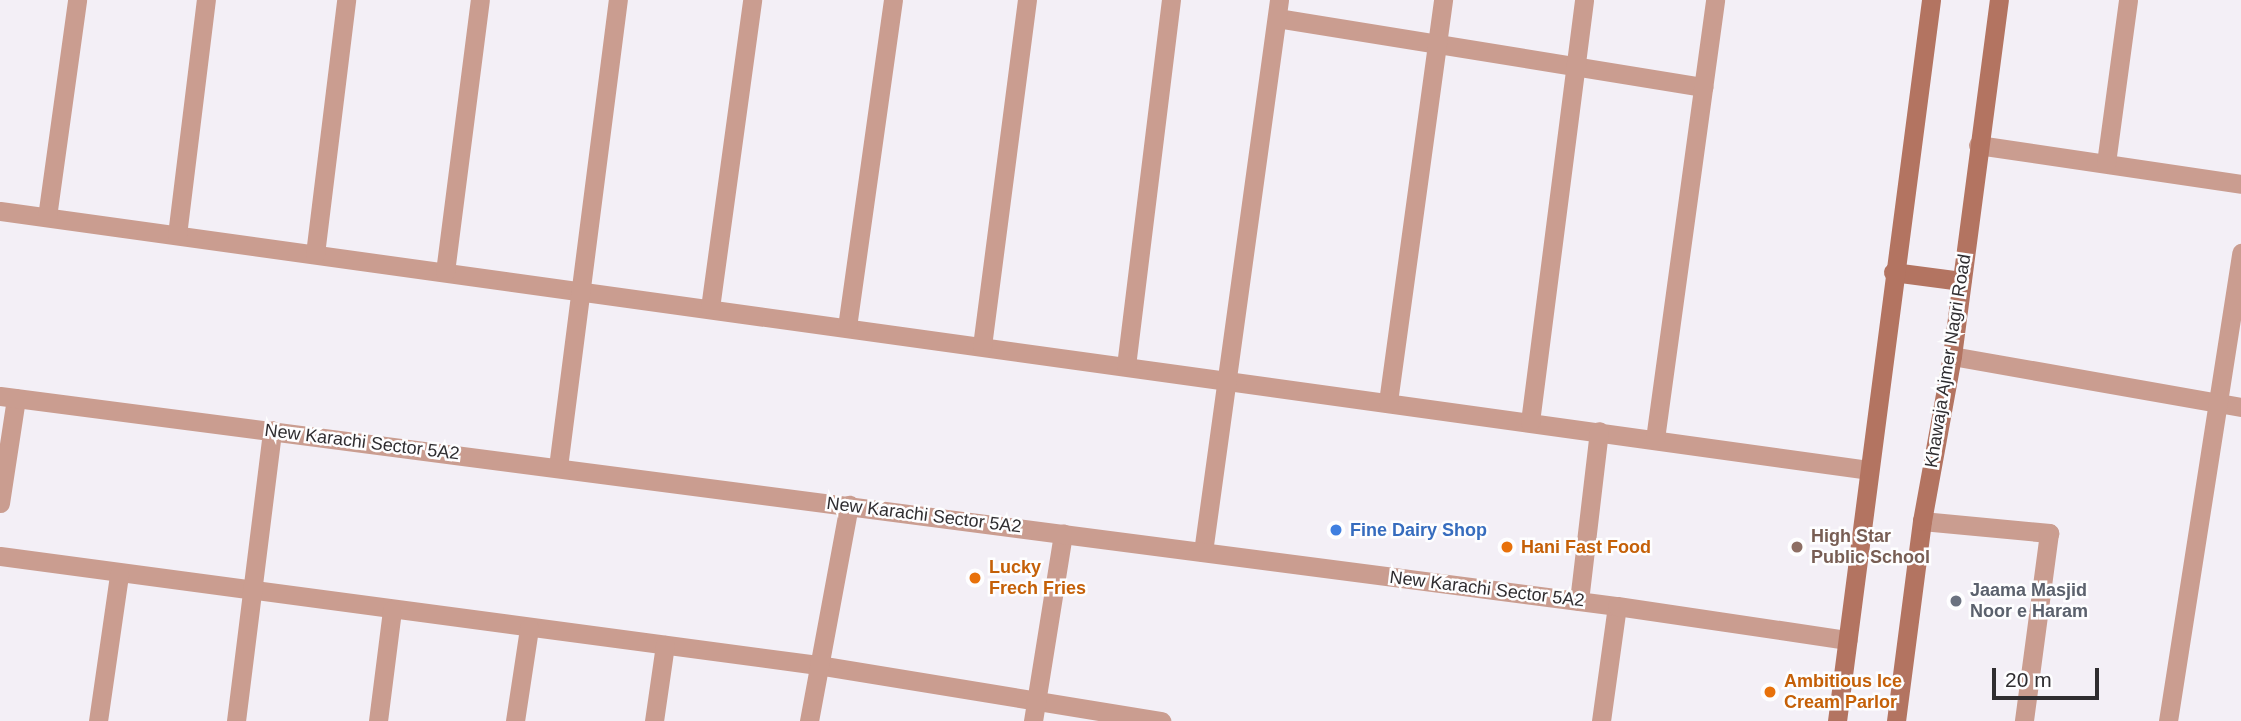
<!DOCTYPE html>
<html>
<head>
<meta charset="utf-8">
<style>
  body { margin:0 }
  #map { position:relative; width:2241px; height:721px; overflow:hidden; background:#f3eff6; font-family:Helvetica,sans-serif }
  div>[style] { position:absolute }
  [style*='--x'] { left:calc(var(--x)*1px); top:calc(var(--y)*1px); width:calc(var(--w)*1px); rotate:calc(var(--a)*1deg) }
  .minor>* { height:19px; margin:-9.5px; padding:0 9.5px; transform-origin:9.5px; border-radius:9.5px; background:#ca9d90 }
  .tertiary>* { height:19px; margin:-9.5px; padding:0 9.5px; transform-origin:9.5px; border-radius:9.5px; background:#ca9d90 }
  .secondary>* { height:19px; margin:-9.5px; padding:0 9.5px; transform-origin:9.5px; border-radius:9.5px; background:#b37461 }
  .dots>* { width:19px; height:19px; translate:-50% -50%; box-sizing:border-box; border:4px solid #fefeff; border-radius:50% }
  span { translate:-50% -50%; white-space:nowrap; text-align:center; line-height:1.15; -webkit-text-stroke:5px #fefeff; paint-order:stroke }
  .street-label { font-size:18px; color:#2f2d30 }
  .shop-label { font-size:18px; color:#366cbe; font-weight:700 }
  .left { translate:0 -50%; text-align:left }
  .education-label { font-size:18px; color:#785e54; font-weight:700 }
  .food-label { font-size:18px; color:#c56008; font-weight:700 }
  .worship-label { font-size:18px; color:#5b616d; font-weight:700 }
  .scale { position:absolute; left:1992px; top:668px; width:107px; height:32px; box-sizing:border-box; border:4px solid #2f2d30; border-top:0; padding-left:9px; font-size:21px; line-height:24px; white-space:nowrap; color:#2f2d30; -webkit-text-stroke:5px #fefeff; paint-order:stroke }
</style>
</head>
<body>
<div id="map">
  <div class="minor">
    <i style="--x:1277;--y:18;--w:432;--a:9.2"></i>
    <i style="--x:1978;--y:145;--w:266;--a:8.4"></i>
    <i style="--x:2106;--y:163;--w:164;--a:-82.3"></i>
    <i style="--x:0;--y:211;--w:1886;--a:7.89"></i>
    <i style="--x:47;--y:217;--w:219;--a:-82.1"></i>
    <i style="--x:177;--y:235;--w:237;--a:-83"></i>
    <i style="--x:315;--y:254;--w:256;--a:-83"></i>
    <i style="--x:445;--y:272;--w:274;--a:-82.7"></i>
    <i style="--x:710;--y:308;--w:311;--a:-82.2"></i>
    <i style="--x:847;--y:327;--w:330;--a:-82"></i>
    <i style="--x:982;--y:346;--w:349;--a:-82.6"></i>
    <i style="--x:1952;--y:356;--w:293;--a:10"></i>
    <i style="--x:1126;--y:366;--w:369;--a:-83"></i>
    <i style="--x:1388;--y:402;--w:406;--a:-82.2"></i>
    <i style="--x:1530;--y:422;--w:425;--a:-82.7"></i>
    <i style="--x:1655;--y:439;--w:443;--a:-82.2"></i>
    <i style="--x:558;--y:467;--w:471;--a:-82.7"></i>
    <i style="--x:0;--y:503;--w:106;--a:-81.3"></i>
    <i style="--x:1922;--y:521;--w:128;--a:5.4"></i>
    <i style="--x:2049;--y:533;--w:190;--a:97.6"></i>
    <i style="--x:1203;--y:552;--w:557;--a:-82.16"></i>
    <i style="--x:0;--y:556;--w:825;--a:7.59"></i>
    <i style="--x:818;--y:665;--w:348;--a:9.3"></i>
    <i style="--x:1579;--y:601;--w:171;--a:-83.3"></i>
    <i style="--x:98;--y:721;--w:148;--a:-81.8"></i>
    <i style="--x:236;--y:721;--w:293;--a:-82.9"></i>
    <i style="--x:378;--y:721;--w:112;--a:-82.8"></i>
    <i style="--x:515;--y:721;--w:94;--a:-81.4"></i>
    <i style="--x:654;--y:721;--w:77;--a:-81.8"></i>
    <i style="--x:809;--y:721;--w:220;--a:-79.5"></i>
    <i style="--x:1033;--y:721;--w:190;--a:-80.9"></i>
    <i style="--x:1601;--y:721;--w:116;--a:-82.1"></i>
    <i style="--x:2168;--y:721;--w:474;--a:-81.1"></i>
  </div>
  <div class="tertiary">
    <i style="--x:0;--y:396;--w:1631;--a:7.4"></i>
    <i style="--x:1617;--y:606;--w:233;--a:8.4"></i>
  </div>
  <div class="secondary">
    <i style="--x:1893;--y:272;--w:69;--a:7.5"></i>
    <i style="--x:1837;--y:721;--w:727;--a:-82.57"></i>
    <i style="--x:1896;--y:721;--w:202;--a:-82.6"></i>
    <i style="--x:1922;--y:521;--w:168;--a:-79.7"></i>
    <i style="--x:1952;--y:356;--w:359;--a:-82.5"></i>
  </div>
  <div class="dots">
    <i style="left:1336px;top:530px;background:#3f7fe0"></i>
    <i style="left:1507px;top:547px;background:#e8710a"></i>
    <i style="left:1797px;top:547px;background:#8d6e63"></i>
    <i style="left:975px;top:578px;background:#e8710a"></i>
    <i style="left:1956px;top:601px;background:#6b7280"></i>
    <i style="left:1770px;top:692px;background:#e8710a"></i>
  </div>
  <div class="street-label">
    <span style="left:1948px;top:361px;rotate:-81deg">Khawaja Ajmer Nagri Road</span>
    <span style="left:362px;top:442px;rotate:7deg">New Karachi Sector 5A2</span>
    <span style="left:924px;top:515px;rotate:7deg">New Karachi Sector 5A2</span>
    <span style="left:1487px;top:589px;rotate:7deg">New Karachi Sector 5A2</span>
  </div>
  <div class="shop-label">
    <span class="left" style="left:1350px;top:530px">Fine Dairy Shop</span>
  </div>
  <div class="education-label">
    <span class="left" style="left:1811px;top:547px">High Star<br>Public School</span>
  </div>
  <div class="food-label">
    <span class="left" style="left:1521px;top:547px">Hani Fast Food</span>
    <span class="left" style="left:989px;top:578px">Lucky<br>Frech Fries</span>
    <span class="left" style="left:1784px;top:692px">Ambitious Ice<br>Cream Parlor</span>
  </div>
  <div class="worship-label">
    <span class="left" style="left:1970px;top:601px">Jaama Masjid<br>Noor e Haram</span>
  </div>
  <div class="scale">20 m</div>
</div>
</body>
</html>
